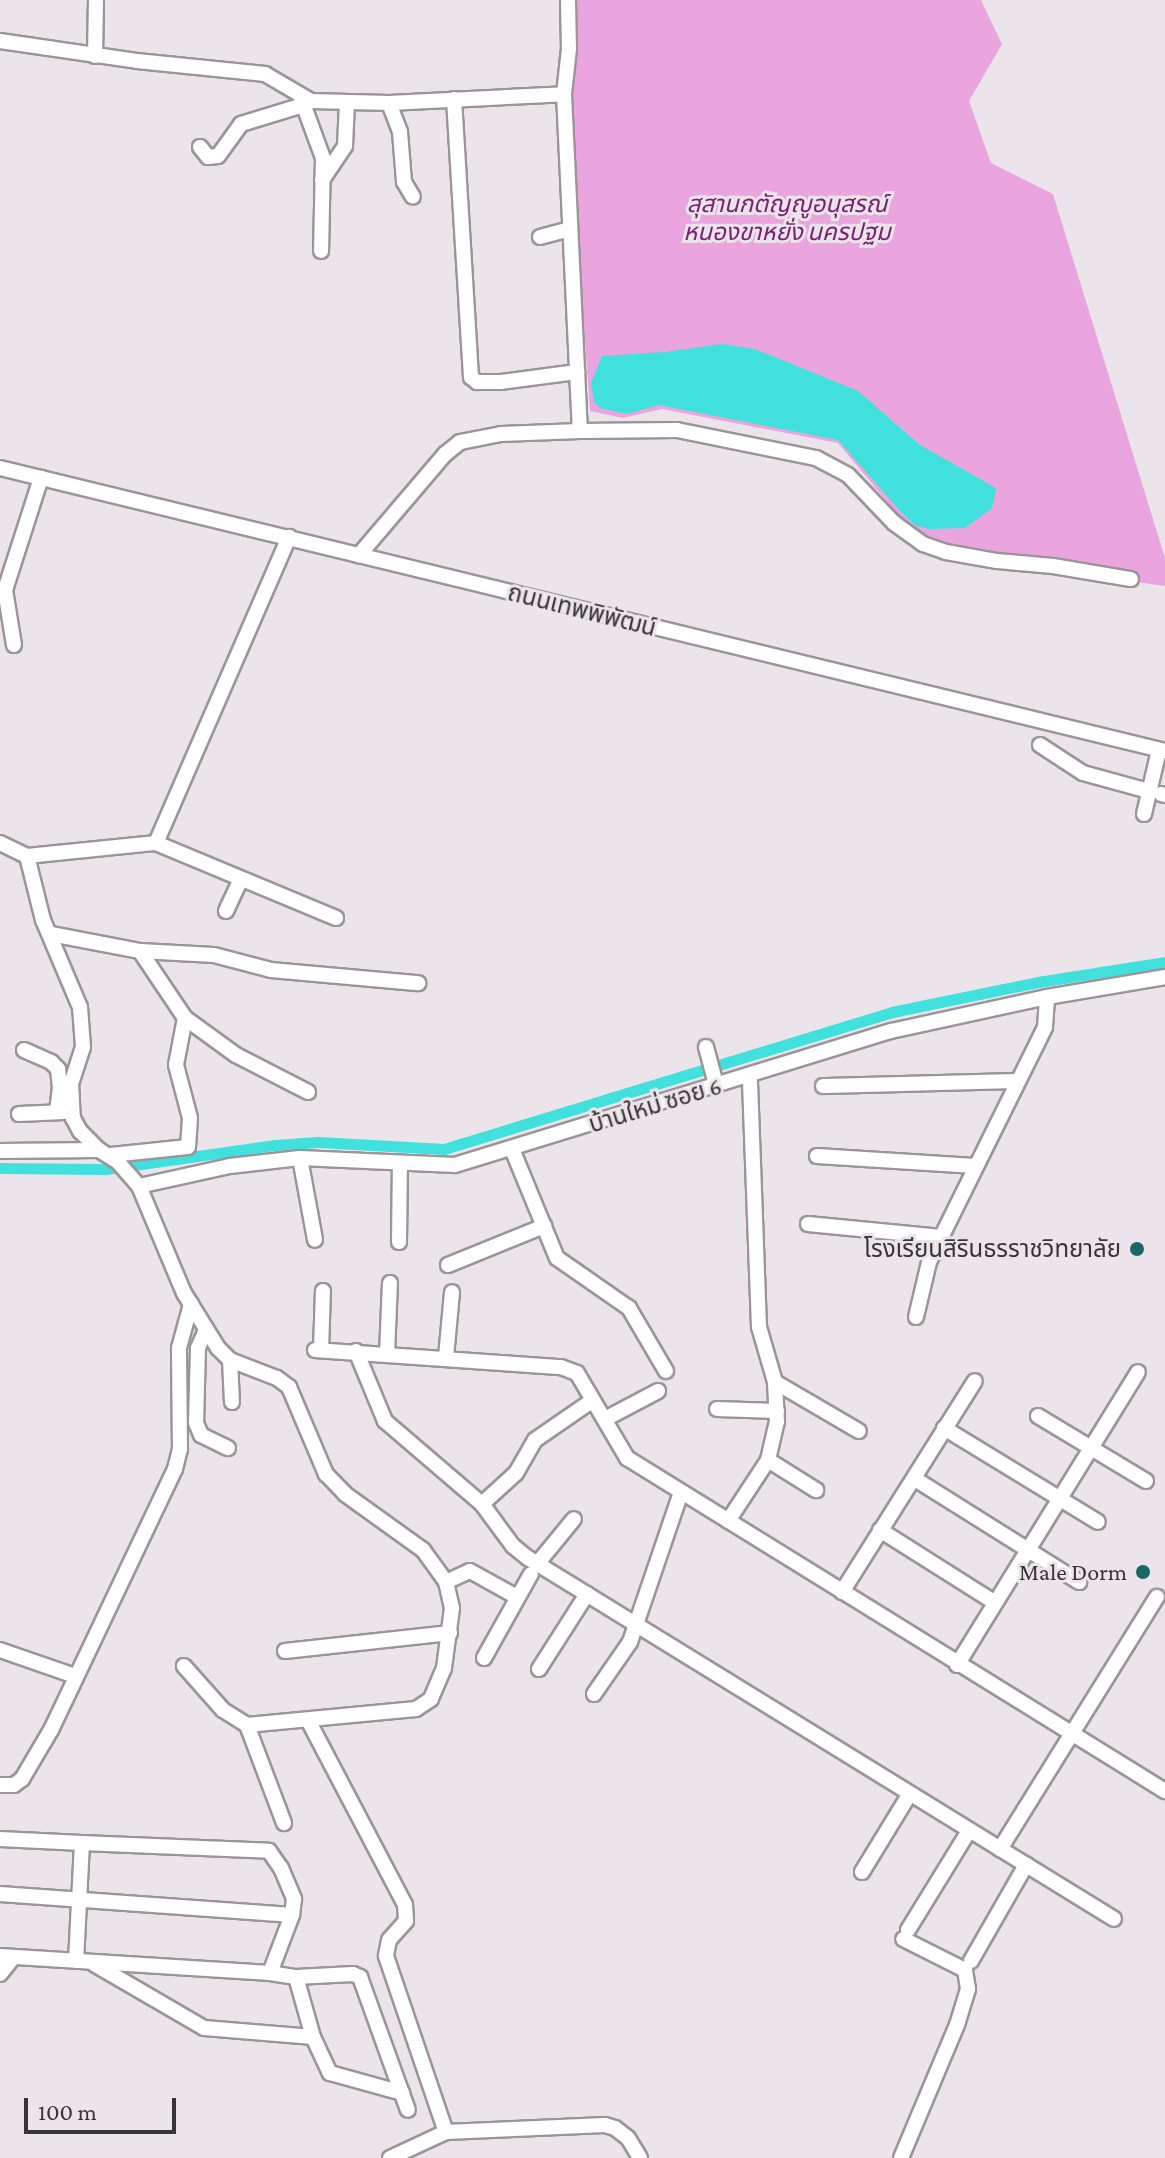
<!DOCTYPE html>
<html>
<head>
<meta charset="utf-8">
<style>
  body { margin:0 }
  #map { position:relative; width:1165px; height:2158px; overflow:hidden; background:#ebe4ea; font-family:"Crimson Pro","Noto Sans Thai",serif }
  div>[style] { position:absolute }
  [style*='--x'] { left:calc(var(--x)*1px); top:calc(var(--y)*1px); width:calc(var(--w)*1px); rotate:calc(var(--a)*1deg) }
  .green>* { inset:0; background:#eaa5de }
  .water>* { inset:0; background:#40e1dc }
  .canal>* { height:11px; margin:-5.5px; padding:0 5.5px; transform-origin:5.5px; border-radius:5.5px; background:#40e1dc }
  .roads { filter:drop-shadow(2px 0 #9b959a) drop-shadow(-2px 0 #9b959a) drop-shadow(0 2px #9b959a) drop-shadow(0 -2px #9b959a) }
  .minor>* { height:14px; margin:-7px; padding:0 7px; transform-origin:7px; border-radius:7px; background:#fff }
  .dots>* { width:22px; height:22px; translate:-50% -50%; box-sizing:border-box; border:4px solid #ebe4ea; border-radius:50% }
  span { translate:-50% -50%; white-space:nowrap; text-align:center; line-height:1.15; -webkit-text-stroke:6px #ebe4ea; paint-order:stroke }
  .park-label { font-size:24px; color:#7c1f72; font-style:italic }
  .street-label { font-size:24px; color:#363436 }
  .poi-label { font-size:24px; color:#363436 }
  .right { translate:-100% -50%; text-align:right }
  .scale { position:absolute; left:24px; top:2098px; width:152px; height:36px; box-sizing:border-box; border:4px solid #363436; border-top:0; padding-left:10px; font-size:24px; line-height:28px; white-space:nowrap; color:#363436; -webkit-text-stroke:6px #ebe4ea; paint-order:stroke }
</style>
</head>
<body>
<div id="map">
  <div class="green">
    <i style="clip-path:polygon(561px 0,981px 0,1002px 44px,969px 101px,991px 163px,1053px 194px,1165px 558px,1165px 586px,990px 561px,915px 535px,838px 443px,662px 409px,623px 418px,590px 411px)"></i>
  </div>
  <div class="water">
    <i style="clip-path:polygon(722px 344px,755px 349px,858px 391px,920px 445px,996px 488px,992px 508px,965px 528px,928px 529px,915px 525px,901px 512px,838px 440px,659px 405px,627px 414px,600px 408px,594px 402px,591px 383px,602px 356px,665px 352px)"></i>
  </div>
  <div class="canal">
    <i style="--x:0;--y:1168;--w:106;--a:0.5"></i>
    <i style="--x:106;--y:1169;--w:171;--a:-8.1"></i>
    <i style="--x:275;--y:1145;--w:43;--a:-4"></i>
    <i style="--x:318;--y:1142;--w:126;--a:3.2"></i>
    <i style="--x:444;--y:1149;--w:468;--a:-17"></i>
    <i style="--x:892;--y:1012;--w:149;--a:-11.6"></i>
    <i style="--x:1038;--y:982;--w:129;--a:-8.9"></i>
  </div>
  <div class="roads">
    <div class="minor">
      <i style="--x:0;--y:41;--w:138;--a:8.3"></i>
      <i style="--x:137;--y:61;--w:129;--a:5.8"></i>
      <i style="--x:265;--y:74;--w:53;--a:30.4"></i>
      <i style="--x:311;--y:101;--w:78;--a:1.5"></i>
      <i style="--x:389;--y:103;--w:175;--a:-2.9"></i>
      <i style="--x:564;--y:94;--w:337;--a:87.3"></i>
      <i style="--x:580;--y:431;--w:79;--a:177.8"></i>
      <i style="--x:501;--y:434;--w:42;--a:169"></i>
      <i style="--x:460;--y:442;--w:19;--a:141"></i>
      <i style="--x:445;--y:454;--w:133;--a:130.4"></i>
      <i style="--x:95;--y:56;--w:56;--a:-89"></i>
      <i style="--x:564;--y:94;--w:45;--a:-83.7"></i>
      <i style="--x:569;--y:49;--w:49;--a:-91.2"></i>
      <i style="--x:301;--y:98;--w:64;--a:69.9"></i>
      <i style="--x:323;--y:158;--w:93;--a:91.2"></i>
      <i style="--x:454;--y:99;--w:279;--a:86.5"></i>
      <i style="--x:471;--y:377;--w:8;--a:40"></i>
      <i style="--x:477;--y:382;--w:24;--a:0"></i>
      <i style="--x:501;--y:382;--w:77;--a:-7.5"></i>
      <i style="--x:389;--y:103;--w:31;--a:69"></i>
      <i style="--x:400;--y:132;--w:50;--a:85.4"></i>
      <i style="--x:404;--y:182;--w:17;--a:59"></i>
      <i style="--x:200;--y:147;--w:13;--a:51"></i>
      <i style="--x:208;--y:157;--w:10;--a:-6"></i>
      <i style="--x:218;--y:156;--w:39;--a:-54"></i>
      <i style="--x:241;--y:124;--w:65;--a:-17"></i>
      <i style="--x:322;--y:180;--w:41;--a:-55.9"></i>
      <i style="--x:345;--y:146;--w:44;--a:-87.4"></i>
      <i style="--x:540;--y:237;--w:30;--a:-15"></i>
      <i style="--x:580;--y:431;--w:97;--a:-0.6"></i>
      <i style="--x:677;--y:430;--w:142;--a:11.4"></i>
      <i style="--x:816;--y:458;--w:36;--a:28"></i>
      <i style="--x:848;--y:475;--w:66;--a:46.2"></i>
      <i style="--x:894;--y:523;--w:36;--a:36"></i>
      <i style="--x:923;--y:544;--w:24;--a:19"></i>
      <i style="--x:946;--y:552;--w:52;--a:10"></i>
      <i style="--x:997;--y:561;--w:56;--a:5.1"></i>
      <i style="--x:1053;--y:566;--w:79;--a:9.5"></i>
      <i style="--x:0;--y:468;--w:1199;--a:13.65"></i>
      <i style="--x:14;--y:645;--w:56;--a:-99.3"></i>
      <i style="--x:5;--y:590;--w:118;--a:-72.2"></i>
      <i style="--x:1040;--y:745;--w:51;--a:33.1"></i>
      <i style="--x:1083;--y:773;--w:68;--a:15.3"></i>
      <i style="--x:1161;--y:794;--w:4;--a:14"></i>
      <i style="--x:1144;--y:814;--w:66;--a:-76.8"></i>
      <i style="--x:0;--y:843;--w:30;--a:26"></i>
      <i style="--x:27;--y:856;--w:130;--a:-5.8"></i>
      <i style="--x:156;--y:843;--w:195;--a:22.6"></i>
      <i style="--x:156;--y:843;--w:334;--a:-66.5"></i>
      <i style="--x:27;--y:856;--w:66;--a:76"></i>
      <i style="--x:43;--y:920;--w:95;--a:67"></i>
      <i style="--x:80;--y:1007;--w:40;--a:85.7"></i>
      <i style="--x:83;--y:1047;--w:38;--a:108"></i>
      <i style="--x:71;--y:1083;--w:35;--a:87"></i>
      <i style="--x:73;--y:1118;--w:15;--a:62"></i>
      <i style="--x:80;--y:1131;--w:27;--a:45"></i>
      <i style="--x:226;--y:911;--w:35;--a:-65"></i>
      <i style="--x:51;--y:934;--w:91;--a:10.8"></i>
      <i style="--x:140;--y:951;--w:74;--a:3.1"></i>
      <i style="--x:214;--y:955;--w:59;--a:14.7"></i>
      <i style="--x:271;--y:970;--w:148;--a:5.1"></i>
      <i style="--x:140;--y:951;--w:81;--a:56.1"></i>
      <i style="--x:185;--y:1018;--w:63;--a:36"></i>
      <i style="--x:236;--y:1055;--w:81;--a:27.2"></i>
      <i style="--x:706;--y:1047;--w:39;--a:75"></i>
      <i style="--x:24;--y:1050;--w:30;--a:24"></i>
      <i style="--x:51;--y:1062;--w:10;--a:45"></i>
      <i style="--x:58;--y:1069;--w:18;--a:84"></i>
      <i style="--x:60;--y:1087;--w:25;--a:97"></i>
      <i style="--x:823;--y:1086;--w:195;--a:-1.5"></i>
      <i style="--x:19;--y:1114;--w:45;--a:-2.5"></i>
      <i style="--x:512;--y:1149;--w:118;--a:67.6"></i>
      <i style="--x:557;--y:1258;--w:88;--a:34.8"></i>
      <i style="--x:629;--y:1308;--w:73;--a:59.6"></i>
      <i style="--x:0;--y:1151;--w:99;--a:-0.6"></i>
      <i style="--x:99;--y:1150;--w:22;--a:32"></i>
      <i style="--x:118;--y:1162;--w:32;--a:49"></i>
      <i style="--x:139;--y:1186;--w:116;--a:67.2"></i>
      <i style="--x:184;--y:1293;--w:65;--a:58.3"></i>
      <i style="--x:218;--y:1348;--w:17;--a:45"></i>
      <i style="--x:230;--y:1360;--w:50;--a:21"></i>
      <i style="--x:277;--y:1378;--w:15;--a:37"></i>
      <i style="--x:289;--y:1387;--w:95;--a:67"></i>
      <i style="--x:326;--y:1474;--w:28;--a:46"></i>
      <i style="--x:345;--y:1494;--w:96;--a:35.7"></i>
      <i style="--x:423;--y:1550;--w:39;--a:54"></i>
      <i style="--x:446;--y:1582;--w:27;--a:77"></i>
      <i style="--x:452;--y:1608;--w:61;--a:97.6"></i>
      <i style="--x:444;--y:1668;--w:34;--a:113"></i>
      <i style="--x:431;--y:1699;--w:18;--a:146"></i>
      <i style="--x:416;--y:1709;--w:170;--a:174.6"></i>
      <i style="--x:247;--y:1725;--w:28;--a:-148"></i>
      <i style="--x:223;--y:1710;--w:59;--a:-131.6"></i>
      <i style="--x:111;--y:1155;--w:77;--a:-5.9"></i>
      <i style="--x:188;--y:1147;--w:29;--a:-86"></i>
      <i style="--x:190;--y:1118;--w:55;--a:-104.8"></i>
      <i style="--x:176;--y:1065;--w:48;--a:-79.2"></i>
      <i style="--x:817;--y:1156;--w:158;--a:3.6"></i>
      <i style="--x:300;--y:1158;--w:83;--a:79.6"></i>
      <i style="--x:139;--y:1186;--w:93;--a:-12.4"></i>
      <i style="--x:230;--y:1166;--w:70;--a:-6.5"></i>
      <i style="--x:300;--y:1158;--w:155;--a:2.6"></i>
      <i style="--x:455;--y:1165;--w:456;--a:-17.1"></i>
      <i style="--x:891;--y:1031;--w:160;--a:-12.3"></i>
      <i style="--x:1047;--y:997;--w:120;--a:-9.6"></i>
      <i style="--x:808;--y:1224;--w:134;--a:5.6"></i>
      <i style="--x:399;--y:1242;--w:77;--a:-89.3"></i>
      <i style="--x:448;--y:1265;--w:104;--a:-22.1"></i>
      <i style="--x:916;--y:1317;--w:57;--a:-76.7"></i>
      <i style="--x:929;--y:1262;--w:262;--a:-63.7"></i>
      <i style="--x:1045;--y:1027;--w:30;--a:-86"></i>
      <i style="--x:206;--y:1330;--w:20;--a:114"></i>
      <i style="--x:198;--y:1348;--w:75;--a:91.5"></i>
      <i style="--x:196;--y:1423;--w:13;--a:67"></i>
      <i style="--x:201;--y:1435;--w:30;--a:26"></i>
      <i style="--x:315;--y:1350;--w:247;--a:4"></i>
      <i style="--x:561;--y:1367;--w:17;--a:21"></i>
      <i style="--x:577;--y:1373;--w:99;--a:59.5"></i>
      <i style="--x:627;--y:1458;--w:633;--a:31.76"></i>
      <i style="--x:321;--y:1350;--w:59;--a:-88.1"></i>
      <i style="--x:356;--y:1351;--w:76;--a:67.5"></i>
      <i style="--x:385;--y:1421;--w:128;--a:40.6"></i>
      <i style="--x:482;--y:1504;--w:52;--a:53.6"></i>
      <i style="--x:513;--y:1546;--w:19;--a:39"></i>
      <i style="--x:528;--y:1558;--w:688;--a:31.63"></i>
      <i style="--x:387;--y:1354;--w:71;--a:-87.6"></i>
      <i style="--x:446;--y:1357;--w:65;--a:-84.7"></i>
      <i style="--x:230;--y:1360;--w:42;--a:87.3"></i>
      <i style="--x:775;--y:1382;--w:97;--a:30.3"></i>
      <i style="--x:717;--y:1409;--w:60;--a:1.9"></i>
      <i style="--x:1038;--y:1416;--w:126;--a:31"></i>
      <i style="--x:605;--y:1419;--w:60;--a:-27.8"></i>
      <i style="--x:944;--y:1428;--w:180;--a:31.4"></i>
      <i style="--x:768;--y:1460;--w:57;--a:32"></i>
      <i style="--x:915;--y:1479;--w:194;--a:32.1"></i>
      <i style="--x:482;--y:1504;--w:46;--a:-42.4"></i>
      <i style="--x:516;--y:1473;--w:38;--a:-60"></i>
      <i style="--x:535;--y:1440;--w:70;--a:-34.6"></i>
      <i style="--x:728;--y:1521;--w:73;--a:-56.7"></i>
      <i style="--x:768;--y:1460;--w:39;--a:-77"></i>
      <i style="--x:777;--y:1422;--w:40;--a:-92.9"></i>
      <i style="--x:775;--y:1382;--w:57;--a:-106.2"></i>
      <i style="--x:759;--y:1327;--w:251;--a:-92.1"></i>
      <i style="--x:880;--y:1530;--w:135;--a:32.3"></i>
      <i style="--x:537;--y:1564;--w:58;--a:-50.6"></i>
      <i style="--x:446;--y:1582;--w:26;--a:-25"></i>
      <i style="--x:470;--y:1571;--w:54;--a:29"></i>
      <i style="--x:842;--y:1592;--w:249;--a:-57.8"></i>
      <i style="--x:0;--y:1650;--w:79;--a:19.1"></i>
      <i style="--x:285;--y:1651;--w:166;--a:-6.2"></i>
      <i style="--x:484;--y:1658;--w:96;--a:-60.8"></i>
      <i style="--x:957;--y:1665;--w:344;--a:-58.3"></i>
      <i style="--x:539;--y:1669;--w:89;--a:-57.4"></i>
      <i style="--x:594;--y:1694;--w:63;--a:-55.3"></i>
      <i style="--x:630;--y:1642;--w:158;--a:-71.2"></i>
      <i style="--x:308;--y:1720;--w:209;--a:62.3"></i>
      <i style="--x:405;--y:1905;--w:16;--a:86"></i>
      <i style="--x:406;--y:1921;--w:25;--a:132"></i>
      <i style="--x:389;--y:1940;--w:16;--a:101"></i>
      <i style="--x:386;--y:1956;--w:186;--a:71.2"></i>
      <i style="--x:247;--y:1725;--w:105;--a:69.3"></i>
      <i style="--x:0;--y:1785;--w:14;--a:0"></i>
      <i style="--x:14;--y:1785;--w:10;--a:-37"></i>
      <i style="--x:22;--y:1779;--w:57;--a:-59.4"></i>
      <i style="--x:51;--y:1730;--w:289;--a:-64.6"></i>
      <i style="--x:175;--y:1469;--w:21;--a:-76"></i>
      <i style="--x:180;--y:1449;--w:101;--a:-90.6"></i>
      <i style="--x:179;--y:1348;--w:46;--a:-74.7"></i>
      <i style="--x:0;--y:1839;--w:82;--a:2.8"></i>
      <i style="--x:82;--y:1843;--w:118;--a:92.9"></i>
      <i style="--x:82;--y:1843;--w:187;--a:2.4"></i>
      <i style="--x:269;--y:1851;--w:21;--a:55"></i>
      <i style="--x:281;--y:1868;--w:34;--a:67"></i>
      <i style="--x:294;--y:1899;--w:16;--a:97"></i>
      <i style="--x:292;--y:1915;--w:62;--a:110.8"></i>
      <i style="--x:270;--y:1973;--w:26;--a:9"></i>
      <i style="--x:296;--y:1977;--w:62;--a:74.2"></i>
      <i style="--x:313;--y:2037;--w:109;--a:-175.3"></i>
      <i style="--x:204;--y:2028;--w:127;--a:-149.8"></i>
      <i style="--x:1000;--y:1849;--w:297;--a:-58.1"></i>
      <i style="--x:862;--y:1872;--w:90;--a:-58.6"></i>
      <i style="--x:0;--y:1894;--w:293;--a:4.1"></i>
      <i style="--x:908;--y:1930;--w:116;--a:-58.4"></i>
      <i style="--x:0;--y:1956;--w:271;--a:3.6"></i>
      <i style="--x:971;--y:1961;--w:111;--a:-60.2"></i>
      <i style="--x:0;--y:1974;--w:21;--a:-51"></i>
      <i style="--x:296;--y:1977;--w:57;--a:-3"></i>
      <i style="--x:353;--y:1974;--w:8;--a:23"></i>
      <i style="--x:360;--y:1977;--w:141;--a:70.2"></i>
      <i style="--x:313;--y:2037;--w:40;--a:65"></i>
      <i style="--x:330;--y:2073;--w:75;--a:15.5"></i>
      <i style="--x:390;--y:2158;--w:62;--a:-24.9"></i>
      <i style="--x:446;--y:2132;--w:159;--a:-2.5"></i>
      <i style="--x:605;--y:2125;--w:10;--a:17"></i>
      <i style="--x:615;--y:2128;--w:16;--a:38"></i>
      <i style="--x:628;--y:2138;--w:23;--a:59"></i>
      <i style="--x:901;--y:2158;--w:144;--a:-67.2"></i>
      <i style="--x:957;--y:2025;--w:38;--a:-73"></i>
      <i style="--x:968;--y:1989;--w:19;--a:-99"></i>
      <i style="--x:965;--y:1970;--w:69;--a:-153.4"></i>
    </div>
  </div>
  <div class="dots">
    <i style="left:1137px;top:1249px;background:#1a6765"></i>
    <i style="left:1143px;top:1572px;background:#1a6765"></i>
  </div>
  <div class="park-label">
    <span style="left:787px;top:218px">สุสานกตัญญูอนุสรณ์<br>หนองขาหยั่ง นครปฐม</span>
  </div>
  <div class="street-label">
    <span style="left:582px;top:610px;rotate:14deg">ถนนเทพพิพัฒน์</span>
    <span style="left:655px;top:1105px;rotate:-17deg">บ้านใหม่ ซอย 6</span>
  </div>
  <div class="poi-label">
    <span class="right" style="left:1121px;top:1249px">โรงเรียนสิรินธรราชวิทยาลัย</span>
    <span class="right" style="left:1127px;top:1572px">Male Dorm</span>
  </div>
  <div class="scale">100 m</div>
</div>
</body>
</html>
